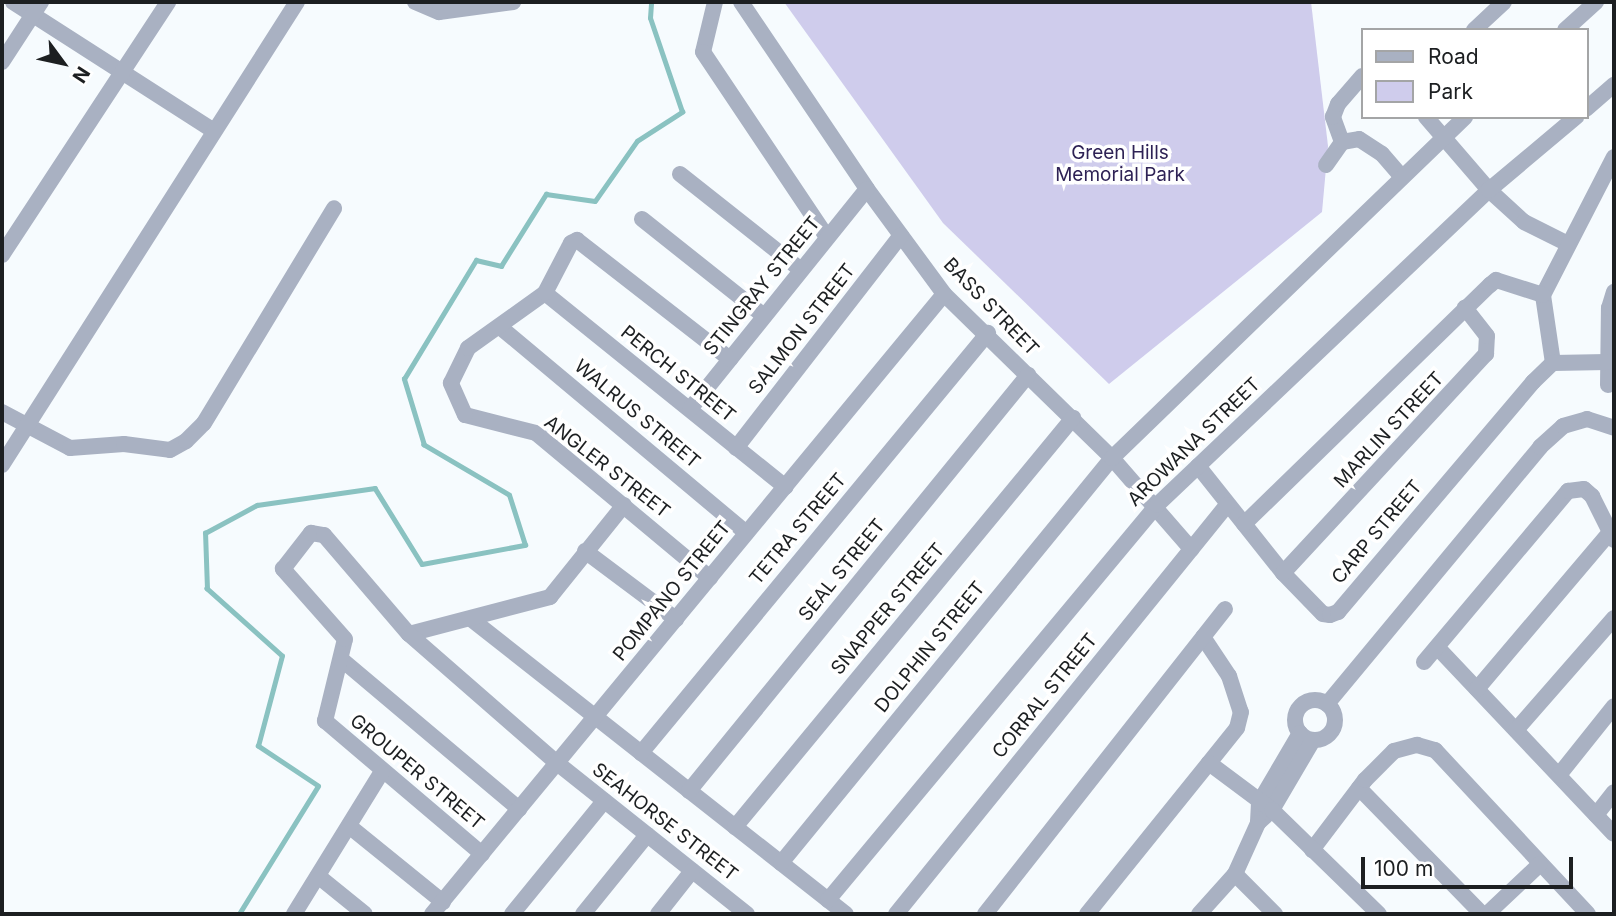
<!DOCTYPE html>
<html>
<head>
<meta charset="utf-8">
<style>
  body { margin:0 }
  #map { position:relative; width:1616px; height:916px; overflow:hidden; background:#f6fbfe; font-family:Inter,sans-serif }
  div>[style] { position:absolute }
  [style*='--x'] { left:calc(var(--x)*1px); top:calc(var(--y)*1px); width:calc(var(--w)*1px); rotate:calc(var(--a)*1deg) }
  .green>* { inset:0; background:#cfccec }
  .stream>* { height:4.5px; margin:-2.25px; padding:0 2.25px; transform-origin:2.25px; border-radius:2.25px; background:#8ac2c1 }
  .street>* { height:16px; margin:-8px; padding:0 8px; transform-origin:8px; border-radius:8px; background:#a9b1c2 }
  .street>.ring { margin:-8px; padding:0; box-sizing:content-box; background:none; border:16px solid #a9b1c2; border-radius:50% }
  span { translate:-50% -50%; white-space:nowrap; text-align:center; line-height:1.15; -webkit-text-stroke:7px #fff; paint-order:stroke }
  .park-label { font-size:19px; color:#2e2255 }
  .street-label { font-size:19px; color:#1c1f21 }
  .frame { position:absolute; inset:0; border:4px solid #1c1f21; pointer-events:none }
  .legend { position:absolute; left:1361px; top:28px; width:228px; height:91px; box-sizing:border-box; background:#fff; border:2px solid #a4a5a6; margin:0; padding:9px 12px; list-style:none; font-size:21px; color:#1c1f21 }
  .legend li { display:flex; align-items:center; gap:14px; height:35px }
  .legend b { width:35px; border:2px solid #a4a5a6 }
  .north { position:absolute; left:28px; top:28px; width:70px; height:70px; -webkit-text-stroke:5px #fff; paint-order:stroke; rotate:123deg; font-size:19px; font-weight:700; line-height:28px; text-align:center; color:#1c1f21 }
  .north::after { content:''; display:block; margin:auto; width:24px; height:32px; background:#1c1f21; clip-path:polygon(50% 0,100% 100%,50% 72%,0 100%) }
  .scale { position:absolute; left:1361px; top:857px; width:212px; height:32px; box-sizing:border-box; border:4px solid #1c1f21; border-top:0; padding-left:9px; font-size:21px; line-height:24px; white-space:nowrap; color:#1c1f21; -webkit-text-stroke:5px #fff; paint-order:stroke }
</style>
</head>
<body>
<div id="map">
  <div class="green">
    <i style="clip-path:polygon(784px 2px,1311px 2px,1328px 146px,1322px 212px,1109px 384px,943px 223px)"></i>
  </div>
  <div class="stream">
    <i style="--x:239;--y:914;--w:150;--a:-58.3"></i>
    <i style="--x:318;--y:786;--w:72;--a:-146.3"></i>
    <i style="--x:258;--y:746;--w:93;--a:-75.1"></i>
    <i style="--x:282;--y:656;--w:101;--a:-138.2"></i>
    <i style="--x:207;--y:589;--w:56;--a:-92"></i>
    <i style="--x:205;--y:533;--w:59;--a:-28.3"></i>
    <i style="--x:257;--y:505;--w:119;--a:-8.2"></i>
    <i style="--x:375;--y:488;--w:89;--a:58.3"></i>
    <i style="--x:422;--y:564;--w:105;--a:-10.5"></i>
    <i style="--x:525;--y:545;--w:52;--a:-107.7"></i>
    <i style="--x:509;--y:495;--w:99;--a:-149.5"></i>
    <i style="--x:424;--y:445;--w:69;--a:-106.9"></i>
    <i style="--x:404;--y:379;--w:139;--a:-58.8"></i>
    <i style="--x:476;--y:260;--w:26;--a:13"></i>
    <i style="--x:501;--y:266;--w:85;--a:-58"></i>
    <i style="--x:546;--y:194;--w:49;--a:8.1"></i>
    <i style="--x:595;--y:201;--w:73;--a:-55"></i>
    <i style="--x:637;--y:141;--w:54;--a:-32.8"></i>
    <i style="--x:682;--y:112;--w:99;--a:-108.8"></i>
    <i style="--x:650;--y:18;--w:16;--a:-86"></i>
  </div>
  <div class="street">
    <i style="--x:13;--y:2;--w:237;--a:32.7"></i>
    <i style="--x:415;--y:2;--w:26;--a:23"></i>
    <i style="--x:439;--y:12;--w:75;--a:-7.7"></i>
    <i style="--x:715;--y:2;--w:51;--a:103.5"></i>
    <i style="--x:703;--y:52;--w:223;--a:56.2"></i>
    <i style="--x:741;--y:2;--w:225;--a:56"></i>
    <i style="--x:867;--y:189;--w:130;--a:53.7"></i>
    <i style="--x:944;--y:294;--w:235;--a:44.3"></i>
    <i style="--x:1112;--y:458;--w:121;--a:49"></i>
    <i style="--x:1474;--y:30;--w:41;--a:-43"></i>
    <i style="--x:1565;--y:30;--w:42;--a:-42.1"></i>
    <i style="--x:2;--y:62;--w:72;--a:-57"></i>
    <i style="--x:1586;--y:109;--w:37;--a:-41"></i>
    <i style="--x:1426;--y:117;--w:96;--a:49.2"></i>
    <i style="--x:1489;--y:190;--w:47;--a:42.4"></i>
    <i style="--x:1524;--y:222;--w:49;--a:26.6"></i>
    <i style="--x:1342;--y:142;--w:27;--a:-110"></i>
    <i style="--x:1333;--y:117;--w:14;--a:-69"></i>
    <i style="--x:1338;--y:104;--w:37;--a:-49"></i>
    <i style="--x:1326;--y:165;--w:28;--a:-55"></i>
    <i style="--x:1342;--y:142;--w:17;--a:-10"></i>
    <i style="--x:1359;--y:139;--w:27;--a:33"></i>
    <i style="--x:1382;--y:154;--w:29;--a:49"></i>
    <i style="--x:680;--y:174;--w:154;--a:38.4"></i>
    <i style="--x:642;--y:219;--w:156;--a:38.5"></i>
    <i style="--x:2;--y:255;--w:303;--a:-56.7"></i>
    <i style="--x:545;--y:293;--w:309;--a:38.9"></i>
    <i style="--x:500;--y:327;--w:321;--a:39.9"></i>
    <i style="--x:1553;--y:363;--w:69;--a:-98.4"></i>
    <i style="--x:1543;--y:295;--w:155;--a:-62.8"></i>
    <i style="--x:1608;--y:385;--w:77;--a:-89.3"></i>
    <i style="--x:1609;--y:308;--w:17;--a:-73"></i>
    <i style="--x:690;--y:409;--w:282;--a:-51.2"></i>
    <i style="--x:2;--y:412;--w:77;--a:27.9"></i>
    <i style="--x:70;--y:448;--w:54;--a:-4.2"></i>
    <i style="--x:124;--y:444;--w:46;--a:7.4"></i>
    <i style="--x:170;--y:450;--w:18;--a:-29"></i>
    <i style="--x:186;--y:441;--w:25;--a:-45"></i>
    <i style="--x:204;--y:423;--w:251;--a:-58.8"></i>
    <i style="--x:736;--y:448;--w:269;--a:-52.2"></i>
    <i style="--x:2;--y:465;--w:549;--a:-57.5"></i>
    <i style="--x:1198;--y:466;--w:137;--a:51.5"></i>
    <i style="--x:1283;--y:573;--w:57;--a:45.7"></i>
    <i style="--x:1323;--y:614;--w:7;--a:8"></i>
    <i style="--x:1330;--y:615;--w:9;--a:-21"></i>
    <i style="--x:1338;--y:612;--w:302;--a:-49.7"></i>
    <i style="--x:1533;--y:382;--w:28;--a:-44"></i>
    <i style="--x:1553;--y:363;--w:54;--a:-1.1"></i>
    <i style="--x:1244;--y:524;--w:343;--a:-44.2"></i>
    <i style="--x:1490;--y:285;--w:8;--a:-40"></i>
    <i style="--x:1496;--y:280;--w:49;--a:17.7"></i>
    <i style="--x:585;--y:551;--w:114;--a:36.8"></i>
    <i style="--x:1283;--y:573;--w:299;--a:-47.2"></i>
    <i style="--x:1486;--y:354;--w:18;--a:-87"></i>
    <i style="--x:1487;--y:336;--w:36;--a:-128"></i>
    <i style="--x:710;--y:578;--w:226;--a:-140.2"></i>
    <i style="--x:536;--y:433;--w:73;--a:-165.8"></i>
    <i style="--x:465;--y:415;--w:35;--a:-114"></i>
    <i style="--x:451;--y:383;--w:39;--a:-64"></i>
    <i style="--x:468;--y:348;--w:95;--a:-35.5"></i>
    <i style="--x:545;--y:293;--w:56;--a:-62.5"></i>
    <i style="--x:571;--y:243;--w:7;--a:-27"></i>
    <i style="--x:577;--y:240;--w:194;--a:37.9"></i>
    <i style="--x:471;--y:619;--w:477;--a:38.2"></i>
    <i style="--x:409;--y:634;--w:146;--a:-14.7"></i>
    <i style="--x:550;--y:597;--w:118;--a:-51.2"></i>
    <i style="--x:1203;--y:637;--w:47;--a:56.3"></i>
    <i style="--x:1229;--y:676;--w:38;--a:72"></i>
    <i style="--x:1241;--y:712;--w:16;--a:104"></i>
    <i style="--x:1237;--y:728;--w:45;--a:128.7"></i>
    <i style="--x:1437;--y:647;--w:257;--a:46.6"></i>
    <i style="--x:341;--y:659;--w:233;--a:40.1"></i>
    <i style="--x:1424;--y:662;--w:224;--a:-49.9"></i>
    <i style="--x:1568;--y:491;--w:16;--a:-7"></i>
    <i style="--x:1584;--y:489;--w:11;--a:41"></i>
    <i style="--x:1592;--y:496;--w:49;--a:63.4"></i>
    <i style="--x:1477;--y:689;--w:206;--a:-49.7"></i>
    <i class="ring" style="left:1295px;top:700px;width:24px;height:24px"></i>
    <i style="--x:1327;--y:704;--w:334;--a:-50.3"></i>
    <i style="--x:1540;--y:447;--w:31;--a:-42"></i>
    <i style="--x:1563;--y:426;--w:25;--a:-16"></i>
    <i style="--x:1587;--y:419;--w:28;--a:18"></i>
    <i style="--x:1516;--y:730;--w:149;--a:-48.8"></i>
    <i style="--x:1300;--y:733;--w:81;--a:120.4"></i>
    <i style="--x:1259;--y:803;--w:20;--a:93"></i>
    <i style="--x:1258;--y:823;--w:19;--a:-43"></i>
    <i style="--x:1272;--y:810;--w:81;--a:-59.6"></i>
    <i style="--x:641;--y:753;--w:545;--a:-50.44"></i>
    <i style="--x:1559;--y:775;--w:88;--a:-51.4"></i>
    <i style="--x:1359;--y:788;--w:176;--a:45.7"></i>
    <i style="--x:689;--y:791;--w:537;--a:-50.82"></i>
    <i style="--x:1596;--y:815;--w:29;--a:-52"></i>
    <i style="--x:349;--y:826;--w:121;--a:39"></i>
    <i style="--x:735;--y:827;--w:531;--a:-50.43"></i>
    <i style="--x:1312;--y:850;--w:88;--a:-52.9"></i>
    <i style="--x:1365;--y:780;--w:41;--a:-45"></i>
    <i style="--x:1394;--y:751;--w:24;--a:-15"></i>
    <i style="--x:1417;--y:745;--w:19;--a:16"></i>
    <i style="--x:1435;--y:750;--w:224;--a:47"></i>
    <i style="--x:482;--y:854;--w:206;--a:-139.7"></i>
    <i style="--x:325;--y:721;--w:84;--a:-76.3"></i>
    <i style="--x:345;--y:639;--w:94;--a:-131.5"></i>
    <i style="--x:283;--y:569;--w:46;--a:-52.1"></i>
    <i style="--x:311;--y:533;--w:13;--a:9"></i>
    <i style="--x:324;--y:535;--w:130;--a:49.4"></i>
    <i style="--x:409;--y:634;--w:196;--a:41.1"></i>
    <i style="--x:557;--y:763;--w:243;--a:38.5"></i>
    <i style="--x:781;--y:863;--w:523;--a:-50.74"></i>
    <i style="--x:1112;--y:458;--w:491;--a:-44"></i>
    <i style="--x:1235;--y:874;--w:57;--a:45"></i>
    <i style="--x:318;--y:876;--w:60;--a:39"></i>
    <i style="--x:828;--y:900;--w:514;--a:-50.21"></i>
    <i style="--x:1157;--y:505;--w:458;--a:-43.5"></i>
    <i style="--x:1489;--y:190;--w:114;--a:-40"></i>
    <i style="--x:294;--y:914;--w:166;--a:-58.3"></i>
    <i style="--x:432;--y:914;--w:804;--a:-50.45"></i>
    <i style="--x:512;--y:914;--w:146;--a:-50.8"></i>
    <i style="--x:583;--y:914;--w:102;--a:-51"></i>
    <i style="--x:658;--y:914;--w:55;--a:-51.7"></i>
    <i style="--x:896;--y:914;--w:526;--a:-51.02"></i>
    <i style="--x:985;--y:914;--w:388;--a:-51.8"></i>
    <i style="--x:1087;--y:914;--w:194;--a:-51.1"></i>
    <i style="--x:1209;--y:763;--w:79;--a:36.7"></i>
    <i style="--x:1272;--y:810;--w:149;--a:44.2"></i>
    <i style="--x:1199;--y:914;--w:54;--a:-48"></i>
    <i style="--x:1235;--y:874;--w:56;--a:-65.7"></i>
    <i style="--x:1487;--y:914;--w:73;--a:-43.3"></i>
  </div>
  <div class="park-label">
    <span style="left:1120px;top:164px">Green Hills<br>Memorial Park</span>
  </div>
  <div class="street-label">
    <span style="left:762px;top:286px;rotate:-51deg">STINGRAY STREET</span>
    <span style="left:991px;top:307px;rotate:46deg">BASS STREET</span>
    <span style="left:802px;top:329px;rotate:-52deg">SALMON STREET</span>
    <span style="left:678px;top:374px;rotate:39deg">PERCH STREET</span>
    <span style="left:637px;top:414px;rotate:40deg">WALRUS STREET</span>
    <span style="left:1389px;top:430px;rotate:-47deg">MARLIN STREET</span>
    <span style="left:1194px;top:442px;rotate:-44deg">AROWANA STREET</span>
    <span style="left:607px;top:467px;rotate:38deg">ANGLER STREET</span>
    <span style="left:798px;top:529px;rotate:-50deg">TETRA STREET</span>
    <span style="left:1377px;top:532px;rotate:-50deg">CARP STREET</span>
    <span style="left:842px;top:570px;rotate:-51deg">SEAL STREET</span>
    <span style="left:672px;top:591px;rotate:-51deg">POMPANO STREET</span>
    <span style="left:888px;top:609px;rotate:-50deg">SNAPPER STREET</span>
    <span style="left:930px;top:647px;rotate:-51deg">DOLPHIN STREET</span>
    <span style="left:1045px;top:696px;rotate:-51deg">CORRAL STREET</span>
    <span style="left:417px;top:772px;rotate:40deg">GROUPER STREET</span>
    <span style="left:665px;top:822px;rotate:38deg">SEAHORSE STREET</span>
  </div>
  <div class="frame"></div>
  <ul class="legend">
  <li><b style="height:9px;background:#a9b1c2"></b>Road</li>
  <li><b style="height:19px;background:#cfccec"></b>Park</li>
  </ul>
  <div class="north">N</div>
  <div class="scale">100 m</div>
</div>
</body>
</html>
